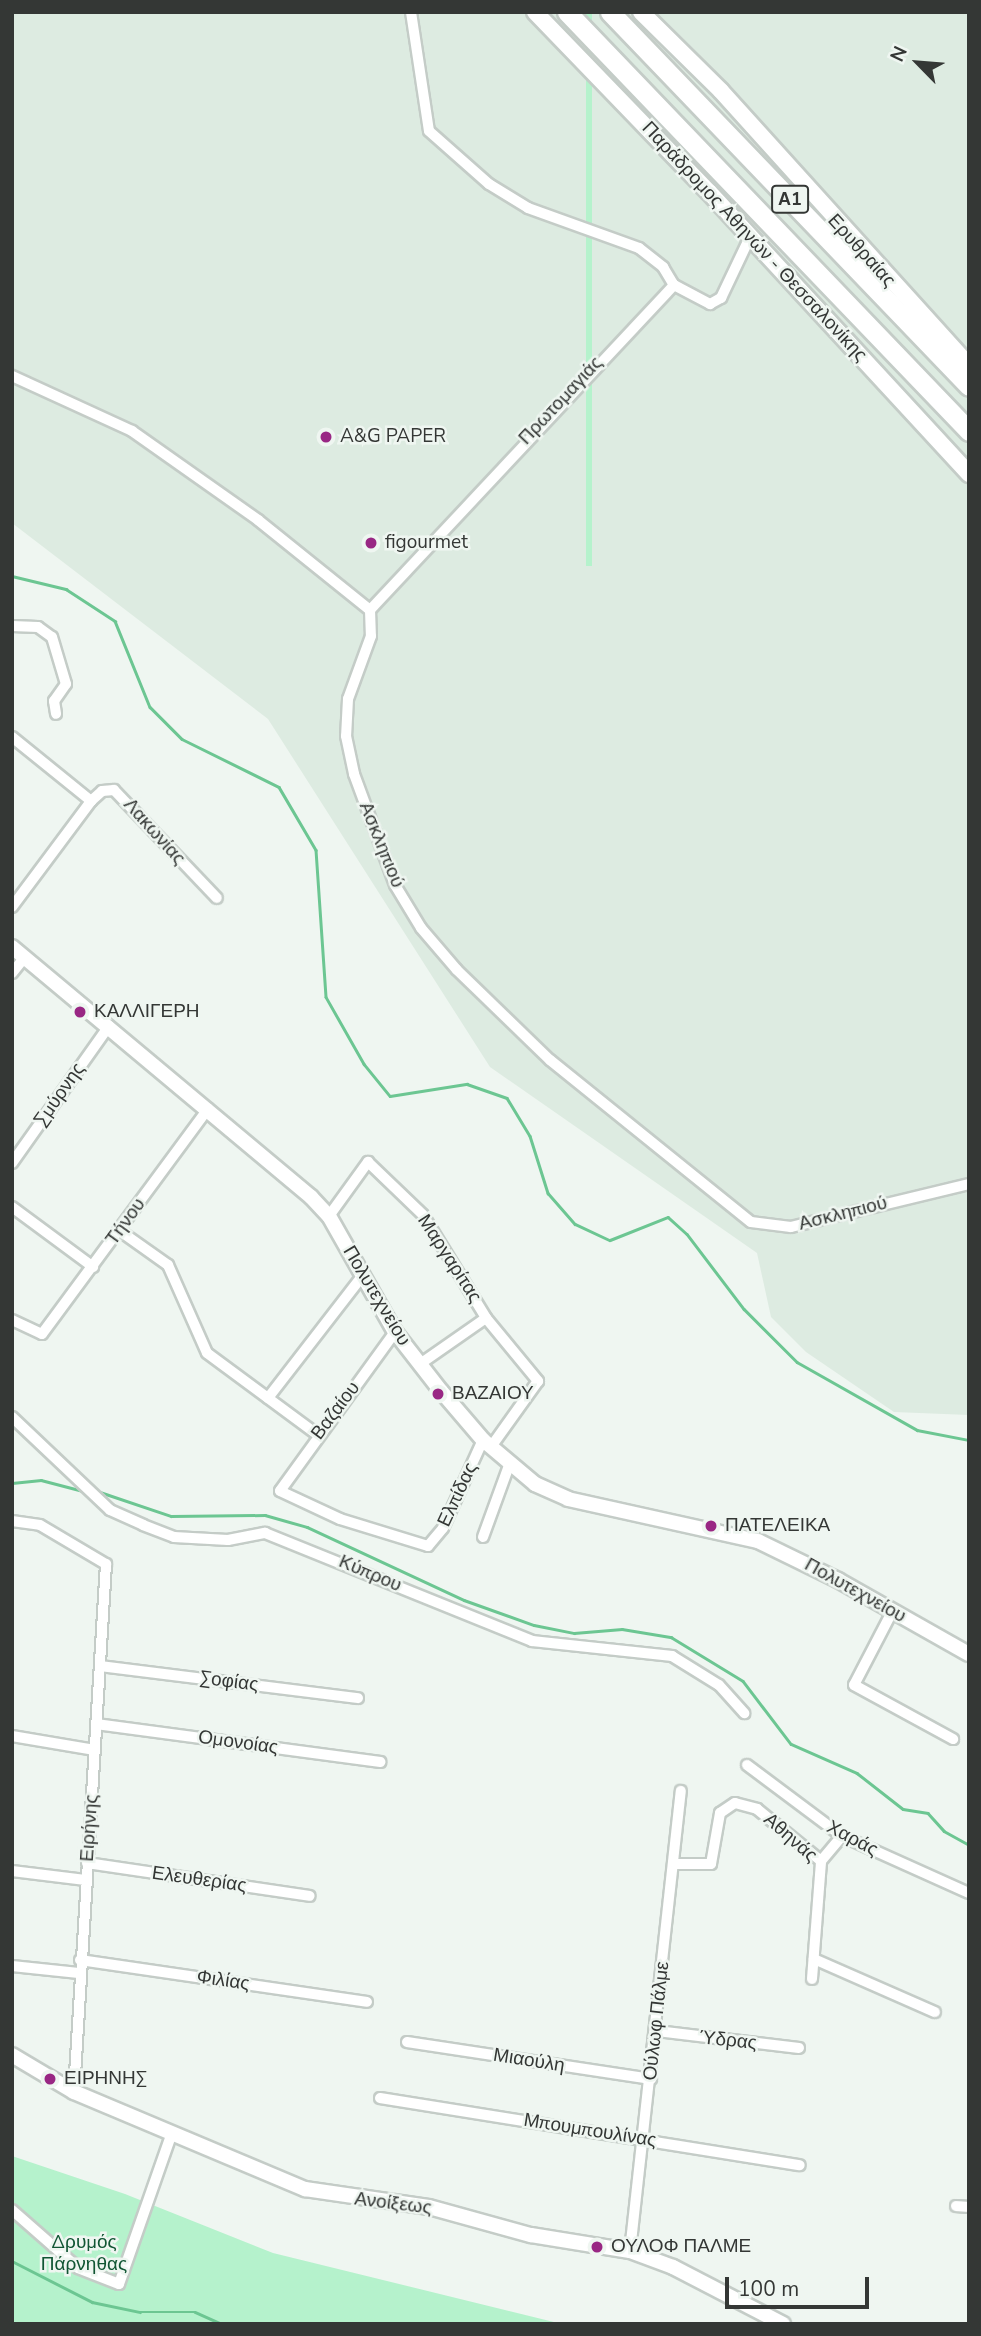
<!DOCTYPE html>
<html>
<head>
<meta charset="utf-8">
<style>
  body { margin:0 }
  #map { position:relative; width:981px; height:2336px; overflow:hidden; background:#eff6f1; font-family:"Nunito Sans",sans-serif }
  div>[style] { position:absolute }
  [style*='--x'] { left:calc(var(--x)*1px); top:calc(var(--y)*1px); width:calc(var(--w)*1px); rotate:calc(var(--a)*1deg) }
  .built>* { inset:0; background:#ddebe1 }
  .green>* { inset:0; background:#b5f2cc; transform-origin:0 0 }
  .stream>* { height:2.5px; margin:-1.25px; padding:0 1.25px; transform-origin:1.25px; border-radius:1.25px; background:#6cc692 }
  .roads { filter:drop-shadow(2px 0 #c4ccc7) drop-shadow(-2px 0 #c4ccc7) drop-shadow(0 2px #c4ccc7) drop-shadow(0 -2px #c4ccc7) }
  .minor>* { height:10px; margin:-5px; padding:0 5px; transform-origin:5px; border-radius:5px; background:#fff }
  .tertiary>* { height:14px; margin:-7px; padding:0 7px; transform-origin:7px; border-radius:7px; background:#fff }
  .secondary>* { height:16px; margin:-8px; padding:0 8px; transform-origin:8px; border-radius:8px; background:#fff }
  .motorway>* { height:19px; margin:-9.5px; padding:0 9.5px; transform-origin:9.5px; border-radius:9.5px; background:#fff }
  .dots>* { width:19px; height:19px; translate:-50% -50%; box-sizing:border-box; border:4px solid #eff6f1; border-radius:50% }
  span { translate:-50% -50%; white-space:nowrap; text-align:center; line-height:1.15; -webkit-text-stroke:5px #eff6f1; paint-order:stroke }
  .shield-label span { padding:2px 5px; background:#eff6f1; border:2px solid; border-radius:5px; -webkit-text-stroke-width:0 }
  .shield-label { font-size:18px; color:#343735; font-weight:700 }
  .street-label { font-size:19px; color:#343735 }
  .poi-label { font-size:19px; color:#343735 }
  .left { translate:0 -50%; text-align:left }
  .park-label { font-size:19px; color:#115634 }
  .frame { position:absolute; inset:0; border:14px solid #343735; pointer-events:none }
  .north { position:absolute; left:883px; top:28px; width:70px; height:70px; -webkit-text-stroke:5px #eff6f1; paint-order:stroke; rotate:295deg; font-size:19px; font-weight:700; line-height:28px; text-align:center; color:#343735 }
  .north::after { content:''; display:block; margin:auto; width:24px; height:32px; background:#343735; clip-path:polygon(50% 0,100% 100%,50% 72%,0 100%) }
  .scale { position:absolute; left:725px; top:2277px; width:144px; height:32px; box-sizing:border-box; border:4px solid #343735; border-top:0; padding-left:9px; font-size:21px; line-height:24px; white-space:nowrap; color:#343735; -webkit-text-stroke:5px #eff6f1; paint-order:stroke }
</style>
</head>
<body>
<div id="map">
  <div class="built">
    <i style="clip-path:polygon(12px 12px,969px 12px,969px 1415px,894px 1412px,806px 1352px,771px 1317px,757px 1253px,490px 1067px,268px 719px,12px 523px)"></i>
  </div>
  <div class="green">
    <i style="left:586px;top:12px;width:6px;height:554px"></i>
    <i style="clip-path:polygon(12px 2156px,125px 2194px,273px 2253px,562px 2324px,12px 2324px)"></i>
  </div>
  <div class="stream">
    <i style="--x:12;--y:576;--w:56;--a:13.5"></i>
    <i style="--x:66;--y:589;--w:59;--a:33.1"></i>
    <i style="--x:115;--y:621;--w:93;--a:67.9"></i>
    <i style="--x:150;--y:707;--w:45;--a:45"></i>
    <i style="--x:182;--y:739;--w:108;--a:26.3"></i>
    <i style="--x:279;--y:787;--w:73;--a:59.6"></i>
    <i style="--x:316;--y:850;--w:147;--a:86.1"></i>
    <i style="--x:326;--y:997;--w:77;--a:60.4"></i>
    <i style="--x:364;--y:1064;--w:41;--a:50.9"></i>
    <i style="--x:390;--y:1096;--w:78;--a:-8.9"></i>
    <i style="--x:467;--y:1084;--w:42;--a:19.3"></i>
    <i style="--x:507;--y:1098;--w:44;--a:58.8"></i>
    <i style="--x:530;--y:1136;--w:60;--a:72.5"></i>
    <i style="--x:548;--y:1193;--w:41;--a:48.9"></i>
    <i style="--x:575;--y:1224;--w:38;--a:25"></i>
    <i style="--x:610;--y:1240;--w:62;--a:-21.6"></i>
    <i style="--x:668;--y:1217;--w:25;--a:42"></i>
    <i style="--x:687;--y:1234;--w:94;--a:52.8"></i>
    <i style="--x:744;--y:1309;--w:75;--a:45"></i>
    <i style="--x:797;--y:1362;--w:138;--a:29.5"></i>
    <i style="--x:917;--y:1430;--w:53;--a:10.9"></i>
    <i style="--x:12;--y:1483;--w:29;--a:-6"></i>
    <i style="--x:41;--y:1480;--w:43;--a:14.7"></i>
    <i style="--x:100;--y:1492;--w:75;--a:18.7"></i>
    <i style="--x:171;--y:1516;--w:94;--a:-0.6"></i>
    <i style="--x:265;--y:1515;--w:44;--a:15.9"></i>
    <i style="--x:307;--y:1527;--w:173;--a:24.9"></i>
    <i style="--x:464;--y:1600;--w:74;--a:19.7"></i>
    <i style="--x:534;--y:1625;--w:41;--a:11.3"></i>
    <i style="--x:574;--y:1633;--w:48;--a:-4.8"></i>
    <i style="--x:622;--y:1629;--w:50;--a:9.3"></i>
    <i style="--x:671;--y:1637;--w:84;--a:31.4"></i>
    <i style="--x:743;--y:1681;--w:79;--a:52.7"></i>
    <i style="--x:791;--y:1744;--w:72;--a:23.7"></i>
    <i style="--x:857;--y:1773;--w:58;--a:38"></i>
    <i style="--x:903;--y:1809;--w:25;--a:9"></i>
    <i style="--x:928;--y:1813;--w:24;--a:48"></i>
    <i style="--x:944;--y:1831;--w:29;--a:29"></i>
    <i style="--x:12;--y:2261;--w:90;--a:27.1"></i>
    <i style="--x:92;--y:2302;--w:49;--a:11.8"></i>
    <i style="--x:140;--y:2312;--w:55;--a:0"></i>
    <i style="--x:195;--y:2312;--w:30;--a:24"></i>
  </div>
  <div class="roads">
    <div class="minor">
      <i style="--x:411;--y:12;--w:120;--a:81.4"></i>
      <i style="--x:429;--y:131;--w:80;--a:41.5"></i>
      <i style="--x:489;--y:184;--w:46;--a:31.6"></i>
      <i style="--x:528;--y:208;--w:118;--a:19.8"></i>
      <i style="--x:639;--y:248;--w:31;--a:38"></i>
      <i style="--x:663;--y:267;--w:21;--a:59"></i>
      <i style="--x:674;--y:285;--w:41;--a:27.8"></i>
      <i style="--x:710;--y:304;--w:13;--a:-29"></i>
      <i style="--x:721;--y:298;--w:68;--a:-64.6"></i>
      <i style="--x:12;--y:376;--w:132;--a:24.6"></i>
      <i style="--x:132;--y:431;--w:154;--a:35.2"></i>
      <i style="--x:258;--y:520;--w:144;--a:38.8"></i>
      <i style="--x:370;--y:610;--w:26;--a:88"></i>
      <i style="--x:371;--y:636;--w:67;--a:110.1"></i>
      <i style="--x:348;--y:699;--w:37;--a:93"></i>
      <i style="--x:346;--y:736;--w:39;--a:78"></i>
      <i style="--x:354;--y:774;--w:118;--a:69.7"></i>
      <i style="--x:395;--y:885;--w:50;--a:58.8"></i>
      <i style="--x:421;--y:928;--w:55;--a:49.4"></i>
      <i style="--x:457;--y:970;--w:129;--a:44.1"></i>
      <i style="--x:550;--y:1060;--w:258;--a:38.9"></i>
      <i style="--x:751;--y:1222;--w:40;--a:7.1"></i>
      <i style="--x:791;--y:1227;--w:183;--a:-13.6"></i>
      <i style="--x:370;--y:610;--w:445;--a:-46.9"></i>
      <i style="--x:12;--y:626;--w:26;--a:2"></i>
      <i style="--x:38;--y:627;--w:17;--a:36"></i>
      <i style="--x:52;--y:637;--w:49;--a:73.4"></i>
      <i style="--x:66;--y:684;--w:21;--a:125"></i>
      <i style="--x:54;--y:701;--w:13;--a:81"></i>
      <i style="--x:12;--y:737;--w:102;--a:39"></i>
      <i style="--x:12;--y:907;--w:132;--a:-53.3"></i>
      <i style="--x:91;--y:801;--w:15;--a:-42"></i>
      <i style="--x:102;--y:791;--w:12;--a:-5"></i>
      <i style="--x:114;--y:790;--w:149;--a:46.4"></i>
      <i style="--x:12;--y:973;--w:21;--a:-51"></i>
      <i style="--x:12;--y:1163;--w:168;--a:-54.7"></i>
      <i style="--x:12;--y:1207;--w:101;--a:36.5"></i>
      <i style="--x:329;--y:1216;--w:67;--a:-54.2"></i>
      <i style="--x:368;--y:1162;--w:76;--a:43.9"></i>
      <i style="--x:423;--y:1215;--w:121;--a:58.5"></i>
      <i style="--x:486;--y:1318;--w:82;--a:50.5"></i>
      <i style="--x:538;--y:1381;--w:81;--a:125.5"></i>
      <i style="--x:120;--y:1231;--w:59;--a:35.3"></i>
      <i style="--x:168;--y:1265;--w:96;--a:66.1"></i>
      <i style="--x:207;--y:1353;--w:138;--a:36.5"></i>
      <i style="--x:12;--y:1320;--w:33;--a:25"></i>
      <i style="--x:42;--y:1334;--w:280;--a:-53.6"></i>
      <i style="--x:395;--y:1332;--w:196;--a:125.9"></i>
      <i style="--x:280;--y:1491;--w:66;--a:25"></i>
      <i style="--x:340;--y:1519;--w:92;--a:17.1"></i>
      <i style="--x:428;--y:1546;--w:23;--a:-50"></i>
      <i style="--x:443;--y:1528;--w:97;--a:-65.6"></i>
      <i style="--x:420;--y:1364;--w:80;--a:-34.9"></i>
      <i style="--x:268;--y:1398;--w:155;--a:-52.3"></i>
      <i style="--x:12;--y:1417;--w:135;--a:43.5"></i>
      <i style="--x:110;--y:1510;--w:36;--a:24"></i>
      <i style="--x:143;--y:1525;--w:33;--a:21"></i>
      <i style="--x:174;--y:1537;--w:54;--a:3.2"></i>
      <i style="--x:228;--y:1540;--w:38;--a:-11"></i>
      <i style="--x:265;--y:1533;--w:288;--a:22"></i>
      <i style="--x:532;--y:1641;--w:141;--a:6.1"></i>
      <i style="--x:672;--y:1656;--w:55;--a:31.7"></i>
      <i style="--x:719;--y:1685;--w:38;--a:48"></i>
      <i style="--x:12;--y:1521;--w:28;--a:8"></i>
      <i style="--x:40;--y:1525;--w:77;--a:30.6"></i>
      <i style="--x:106;--y:1564;--w:529;--a:93.47"></i>
      <i style="--x:483;--y:1537;--w:79;--a:-70"></i>
      <i style="--x:892;--y:1612;--w:82;--a:117.5"></i>
      <i style="--x:854;--y:1685;--w:113;--a:28.6"></i>
      <i style="--x:100;--y:1666;--w:260;--a:7.1"></i>
      <i style="--x:96;--y:1724;--w:287;--a:7.6"></i>
      <i style="--x:12;--y:1736;--w:84;--a:9.6"></i>
      <i style="--x:747;--y:1765;--w:119;--a:36.8"></i>
      <i style="--x:842;--y:1836;--w:139;--a:24.2"></i>
      <i style="--x:821;--y:1861;--w:33;--a:-50"></i>
      <i style="--x:87;--y:1863;--w:225;--a:8.4"></i>
      <i style="--x:673;--y:1864;--w:38;--a:0"></i>
      <i style="--x:711;--y:1864;--w:52;--a:-80"></i>
      <i style="--x:720;--y:1813;--w:18;--a:-34"></i>
      <i style="--x:735;--y:1803;--w:23;--a:15"></i>
      <i style="--x:757;--y:1809;--w:82;--a:39.1"></i>
      <i style="--x:12;--y:1871;--w:74;--a:7"></i>
      <i style="--x:814;--y:1959;--w:132;--a:23.7"></i>
      <i style="--x:80;--y:1960;--w:290;--a:8.3"></i>
      <i style="--x:12;--y:1966;--w:67;--a:6"></i>
      <i style="--x:812;--y:1979;--w:118;--a:-85.6"></i>
      <i style="--x:657;--y:2031;--w:143;--a:6.8"></i>
      <i style="--x:407;--y:2042;--w:247;--a:8.6"></i>
      <i style="--x:380;--y:2098;--w:425;--a:9.1"></i>
      <i style="--x:956;--y:2206;--w:13;--a:4"></i>
      <i style="--x:12;--y:2210;--w:88;--a:41.3"></i>
      <i style="--x:78;--y:2268;--w:44;--a:21.3"></i>
      <i style="--x:119;--y:2284;--w:160;--a:-70.7"></i>
      <i style="--x:630;--y:2251;--w:463;--a:-83.7"></i>
    </div>
    <div class="tertiary">
      <i style="--x:12;--y:947;--w:390;--a:39.9"></i>
      <i style="--x:311;--y:1197;--w:26;--a:47"></i>
      <i style="--x:329;--y:1216;--w:133;--a:60.4"></i>
      <i style="--x:395;--y:1332;--w:75;--a:52.1"></i>
      <i style="--x:441;--y:1391;--w:65;--a:49.4"></i>
      <i style="--x:483;--y:1440;--w:68;--a:40.2"></i>
      <i style="--x:535;--y:1484;--w:36;--a:24"></i>
      <i style="--x:568;--y:1499;--w:195;--a:12.5"></i>
      <i style="--x:758;--y:1541;--w:89;--a:26"></i>
      <i style="--x:838;--y:1580;--w:150;--a:29.5"></i>
      <i style="--x:12;--y:2055;--w:72;--a:30.8"></i>
      <i style="--x:74;--y:2092;--w:251;--a:22.8"></i>
      <i style="--x:305;--y:2189;--w:125;--a:8.3"></i>
      <i style="--x:429;--y:2207;--w:106;--a:15.4"></i>
      <i style="--x:531;--y:2235;--w:100;--a:9.2"></i>
      <i style="--x:630;--y:2251;--w:46;--a:20.4"></i>
      <i style="--x:673;--y:2267;--w:124;--a:27.4"></i>
    </div>
    <div class="secondary">
      <i style="--x:535;--y:12;--w:250;--a:46"></i>
      <i style="--x:709;--y:192;--w:384;--a:47.3"></i>
      <i style="--x:641;--y:12;--w:112;--a:44.6"></i>
      <i style="--x:721;--y:91;--w:370;--a:47.9"></i>
    </div>
    <div class="motorway">
      <i style="--x:567;--y:12;--w:581;--a:46.19"></i>
      <i style="--x:610;--y:12;--w:518;--a:46.17"></i>
    </div>
  </div>
  <div class="dots">
    <i style="left:326px;top:437px;background:#992784"></i>
    <i style="left:371px;top:543px;background:#992784"></i>
    <i style="left:80px;top:1012px;background:#992784"></i>
    <i style="left:438px;top:1394px;background:#992784"></i>
    <i style="left:711px;top:1526px;background:#992784"></i>
    <i style="left:50px;top:2079px;background:#992784"></i>
    <i style="left:597px;top:2247px;background:#992784"></i>
  </div>
  <div class="shield-label">
    <span style="left:790px;top:199px">Α1</span>
  </div>
  <div class="street-label">
    <span style="left:754px;top:242px;rotate:47deg">Παράδρομος Αθηνών - Θεσσαλονίκης</span>
    <span style="left:861px;top:251px;rotate:48deg">Ερυθραίας</span>
    <span style="left:561px;top:401px;rotate:-47deg">Πρωτομαγιάς</span>
    <span style="left:154px;top:832px;rotate:48deg">Λακωνίας</span>
    <span style="left:381px;top:845px;rotate:68deg">Ασκληπιού</span>
    <span style="left:60px;top:1095px;rotate:-55deg">Σμύρνης</span>
    <span style="left:843px;top:1214px;rotate:-14deg">Ασκληπιού</span>
    <span style="left:126px;top:1222px;rotate:-54deg">Τήνου</span>
    <span style="left:449px;top:1259px;rotate:57deg">Μαργαρίτας</span>
    <span style="left:376px;top:1296px;rotate:59deg">Πολυτεχνείου</span>
    <span style="left:336px;top:1411px;rotate:-53deg">Βαζαίου</span>
    <span style="left:458px;top:1495px;rotate:-65deg">Ελπίδας</span>
    <span style="left:370px;top:1574px;rotate:23deg">Κύπρου</span>
    <span style="left:855px;top:1591px;rotate:29deg">Πολυτεχνείου</span>
    <span style="left:229px;top:1682px;rotate:7deg">Σοφίας</span>
    <span style="left:238px;top:1743px;rotate:8deg">Ομονοίας</span>
    <span style="left:90px;top:1828px;rotate:-86deg">Ειρήνης</span>
    <span style="left:790px;top:1838px;rotate:41deg">Αθηνάς</span>
    <span style="left:852px;top:1839px;rotate:28deg">Χαράς</span>
    <span style="left:199px;top:1880px;rotate:8deg">Ελευθερίας</span>
    <span style="left:223px;top:1981px;rotate:8deg">Φιλίας</span>
    <span style="left:657px;top:2021px;rotate:-84deg">Ούλωφ Πάλμε</span>
    <span style="left:728px;top:2041px;rotate:6deg">Ύδρας</span>
    <span style="left:529px;top:2061px;rotate:9deg">Μιαούλη</span>
    <span style="left:590px;top:2131px;rotate:9deg">Μπουμπουλίνας</span>
    <span style="left:393px;top:2204px;rotate:7deg">Ανοίξεως</span>
  </div>
  <div class="poi-label">
    <span class="left" style="left:340px;top:437px">A&amp;G PAPER</span>
    <span class="left" style="left:385px;top:543px">figourmet</span>
    <span class="left" style="left:94px;top:1012px">ΚΑΛΛΙΓΕΡΗ</span>
    <span class="left" style="left:452px;top:1394px">ΒΑΖΑΙΟΥ</span>
    <span class="left" style="left:725px;top:1526px">ΠΑΤΕΛΕΙΚΑ</span>
    <span class="left" style="left:64px;top:2079px">ΕΙΡΗΝΗΣ</span>
    <span class="left" style="left:611px;top:2247px">ΟΥΛΟΦ ΠΑΛΜΕ</span>
  </div>
  <div class="park-label">
    <span style="left:84px;top:2254px">Δρυμός<br>Πάρνηθας</span>
  </div>
  <div class="frame"></div>
  <div class="north">N</div>
  <div class="scale">100 m</div>
</div>
</body>
</html>
